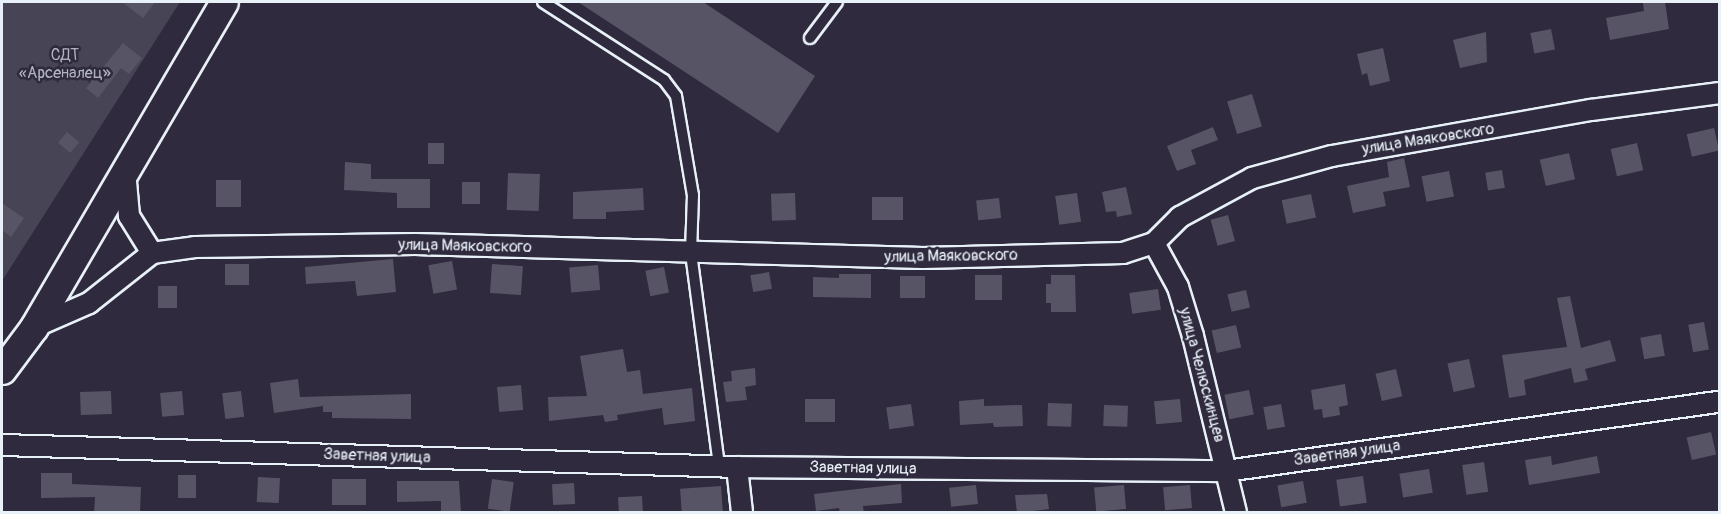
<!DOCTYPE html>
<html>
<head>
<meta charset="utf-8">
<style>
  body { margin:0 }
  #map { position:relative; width:1721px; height:514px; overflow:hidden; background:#2f2a3d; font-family:Pangolin,sans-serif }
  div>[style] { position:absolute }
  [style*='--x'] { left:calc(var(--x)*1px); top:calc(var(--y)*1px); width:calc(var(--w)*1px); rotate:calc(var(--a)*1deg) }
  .green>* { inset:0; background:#464455 }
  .building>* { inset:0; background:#575565; transform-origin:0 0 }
  .roads { filter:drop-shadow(2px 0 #e8f1f8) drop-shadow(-2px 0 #e8f1f8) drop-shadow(0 2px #e8f1f8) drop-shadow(0 -2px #e8f1f8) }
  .lane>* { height:10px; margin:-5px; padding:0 5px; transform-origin:5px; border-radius:5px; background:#2f2a3d }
  .street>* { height:20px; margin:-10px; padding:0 10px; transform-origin:10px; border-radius:10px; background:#2f2a3d }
  .secondary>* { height:27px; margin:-13.5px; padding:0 13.5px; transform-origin:13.5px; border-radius:13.5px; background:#2f2a3d }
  span { translate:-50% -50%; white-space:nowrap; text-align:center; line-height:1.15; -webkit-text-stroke:5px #2f2a3d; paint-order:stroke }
  .park-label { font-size:16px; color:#afb4bf }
  .street-label { font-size:16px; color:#e8f1f8 }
  .frame { position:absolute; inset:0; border:3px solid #e8f1f8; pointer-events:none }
</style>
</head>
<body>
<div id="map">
  <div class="green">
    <i style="clip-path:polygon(2px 2px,180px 2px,2px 281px)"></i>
  </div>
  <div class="building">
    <i style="clip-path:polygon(122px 2px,155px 2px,143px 18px)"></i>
    <i style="clip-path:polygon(578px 2px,703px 2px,815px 76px,778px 133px)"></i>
    <i style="clip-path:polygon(1665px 2px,1669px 29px,1610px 40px,1606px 18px,1644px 11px,1643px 3px)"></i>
    <i style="left:1551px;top:29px;width:21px;height:21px;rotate:79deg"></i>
    <i style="clip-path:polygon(1486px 32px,1487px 62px,1460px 68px,1453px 40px)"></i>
    <i style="clip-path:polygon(123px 43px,142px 58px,129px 74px,121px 68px,98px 98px,86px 88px)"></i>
    <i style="clip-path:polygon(1383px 48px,1390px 81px,1370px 86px,1367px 73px,1362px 75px,1357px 54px)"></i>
    <i style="left:1252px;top:94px;width:34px;height:26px;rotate:73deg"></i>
    <i style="clip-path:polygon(1213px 127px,1218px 140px,1191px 150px,1196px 164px,1177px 171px,1167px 146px)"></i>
    <i style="left:1714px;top:128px;width:23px;height:28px;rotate:77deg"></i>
    <i style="left:67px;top:132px;width:16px;height:14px;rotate:40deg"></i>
    <i style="left:428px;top:143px;width:16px;height:21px"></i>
    <i style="left:1637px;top:143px;width:28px;height:27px;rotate:77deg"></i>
    <i style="left:1569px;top:153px;width:27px;height:30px;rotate:77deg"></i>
    <i style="clip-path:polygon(1404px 158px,1410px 187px,1383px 192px,1386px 206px,1353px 213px,1347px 186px,1389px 177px,1387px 162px)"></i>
    <i style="clip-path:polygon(345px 162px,371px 164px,371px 179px,430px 179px,430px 208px,397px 208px,397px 193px,344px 190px)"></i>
    <i style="left:1502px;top:170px;width:18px;height:17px;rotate:81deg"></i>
    <i style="left:1449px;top:171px;width:26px;height:28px;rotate:79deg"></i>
    <i style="left:508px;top:173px;width:32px;height:37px;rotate:2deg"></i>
    <i style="left:216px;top:180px;width:25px;height:27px"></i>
    <i style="left:462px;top:182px;width:18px;height:22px"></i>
    <i style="clip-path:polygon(1126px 187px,1132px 214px,1117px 217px,1116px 211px,1106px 212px,1102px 192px)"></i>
    <i style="clip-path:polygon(643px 188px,644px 210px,606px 212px,606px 219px,573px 219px,573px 192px)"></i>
    <i style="left:795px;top:193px;width:27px;height:24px;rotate:88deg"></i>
    <i style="left:1077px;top:193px;width:29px;height:22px;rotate:82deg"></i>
    <i style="left:1311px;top:194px;width:24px;height:30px;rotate:78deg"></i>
    <i style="left:872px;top:197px;width:31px;height:23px"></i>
    <i style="left:999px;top:198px;width:20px;height:23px;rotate:84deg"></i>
    <i style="clip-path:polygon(2px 203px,24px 218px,11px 237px,2px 230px)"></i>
    <i style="left:1228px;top:215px;width:27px;height:18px;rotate:75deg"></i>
    <i style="clip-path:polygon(393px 259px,396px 292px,357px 296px,355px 281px,306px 284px,305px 267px)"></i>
    <i style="left:452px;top:261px;width:29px;height:24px;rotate:80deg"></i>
    <i style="left:225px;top:264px;width:24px;height:21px"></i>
    <i style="left:492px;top:264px;width:31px;height:29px;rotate:4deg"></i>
    <i style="left:598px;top:265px;width:25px;height:29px;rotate:85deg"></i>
    <i style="left:664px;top:267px;width:26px;height:19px;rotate:79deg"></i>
    <i style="left:769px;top:272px;width:17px;height:19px;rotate:80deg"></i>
    <i style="clip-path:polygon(839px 274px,871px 274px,871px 298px,813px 297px,813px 277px,839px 278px)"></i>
    <i style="left:975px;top:275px;width:27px;height:25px"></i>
    <i style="clip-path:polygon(1051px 275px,1075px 275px,1076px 312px,1051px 312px,1051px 303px,1046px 303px,1046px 284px,1051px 284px)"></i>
    <i style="left:900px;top:276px;width:25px;height:22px"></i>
    <i style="left:158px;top:286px;width:19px;height:22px"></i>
    <i style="left:1158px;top:289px;width:21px;height:29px;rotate:82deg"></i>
    <i style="left:1246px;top:290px;width:18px;height:19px;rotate:77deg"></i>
    <i style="clip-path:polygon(1570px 296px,1581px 348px,1610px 340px,1616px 361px,1585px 369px,1588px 380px,1574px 383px,1571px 368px,1524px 380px,1526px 395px,1509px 398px,1502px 355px,1567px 347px,1557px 298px)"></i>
    <i style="left:1704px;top:322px;width:28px;height:16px;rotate:80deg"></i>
    <i style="left:1236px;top:325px;width:23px;height:25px;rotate:77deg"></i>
    <i style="left:1661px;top:334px;width:22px;height:21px;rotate:80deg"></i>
    <i style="clip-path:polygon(623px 349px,627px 372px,640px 370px,643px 394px,692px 388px,695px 421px,664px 425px,662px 408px,617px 415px,618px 420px,605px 422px,603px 415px,549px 421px,548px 397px,587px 396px,580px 356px)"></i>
    <i style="left:1469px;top:359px;width:29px;height:22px;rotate:78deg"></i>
    <i style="clip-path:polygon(755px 368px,756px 385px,745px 387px,747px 400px,726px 402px,723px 382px,732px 381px,731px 371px)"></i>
    <i style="left:1396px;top:369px;width:28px;height:21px;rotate:77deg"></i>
    <i style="clip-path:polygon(298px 379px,300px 397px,411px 394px,411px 419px,332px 418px,332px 412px,323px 412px,323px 406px,274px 413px,270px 383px)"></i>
    <i style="clip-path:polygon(1345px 384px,1348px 405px,1339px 407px,1340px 415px,1323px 418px,1322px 409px,1314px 410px,1311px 390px)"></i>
    <i style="left:521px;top:385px;width:25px;height:24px;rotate:85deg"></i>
    <i style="left:1249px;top:390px;width:25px;height:25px;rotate:79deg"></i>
    <i style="left:111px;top:391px;width:23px;height:31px;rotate:88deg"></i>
    <i style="left:182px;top:391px;width:24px;height:22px;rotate:85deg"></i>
    <i style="left:241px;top:391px;width:26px;height:19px;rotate:83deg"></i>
    <i style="left:805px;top:399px;width:30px;height:23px"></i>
    <i style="clip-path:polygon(984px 399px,984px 406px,1022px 405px,1023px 426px,994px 427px,993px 423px,960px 425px,959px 401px)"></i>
    <i style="left:1180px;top:399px;width:23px;height:26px;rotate:85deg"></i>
    <i style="left:1048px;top:403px;width:24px;height:23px;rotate:2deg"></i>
    <i style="left:911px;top:404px;width:22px;height:25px;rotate:82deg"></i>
    <i style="left:1281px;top:404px;width:23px;height:18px;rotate:80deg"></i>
    <i style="left:1104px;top:405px;width:24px;height:21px;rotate:2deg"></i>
    <i style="left:1711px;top:432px;width:23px;height:25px;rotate:77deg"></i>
    <i style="clip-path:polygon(1551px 456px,1552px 465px,1597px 456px,1600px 473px,1529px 485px,1525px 460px)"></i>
    <i style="left:1484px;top:462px;width:30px;height:22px;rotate:82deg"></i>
    <i style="left:1429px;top:469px;width:24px;height:30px;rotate:81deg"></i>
    <i style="clip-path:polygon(41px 473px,72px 473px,72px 484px,141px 487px,140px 513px,94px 513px,95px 497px,41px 498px)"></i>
    <i style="left:178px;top:475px;width:18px;height:23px"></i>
    <i style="left:1363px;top:476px;width:27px;height:27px;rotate:82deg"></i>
    <i style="left:258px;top:477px;width:22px;height:25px;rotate:3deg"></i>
    <i style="left:332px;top:479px;width:34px;height:26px"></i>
    <i style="left:492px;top:479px;width:22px;height:30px;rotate:8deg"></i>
    <i style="clip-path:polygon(397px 481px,459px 481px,461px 513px,441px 513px,441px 501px,397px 502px)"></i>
    <i style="left:1303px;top:481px;width:22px;height:26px;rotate:80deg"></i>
    <i style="left:574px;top:483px;width:21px;height:22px;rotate:87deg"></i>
    <i style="clip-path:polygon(901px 484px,902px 503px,863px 506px,864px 513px,840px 513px,839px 508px,816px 511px,814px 494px)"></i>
    <i style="left:976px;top:485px;width:19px;height:27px;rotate:84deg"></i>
    <i style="left:1124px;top:485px;width:24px;height:30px;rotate:85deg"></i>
    <i style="left:1190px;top:485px;width:23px;height:27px;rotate:85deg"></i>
    <i style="left:721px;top:486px;width:27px;height:41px;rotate:86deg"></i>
    <i style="clip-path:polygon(1047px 494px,1049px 509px,1017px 513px,1015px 495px)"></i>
    <i style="left:642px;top:496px;width:17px;height:24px;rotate:87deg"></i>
  </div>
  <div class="roads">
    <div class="lane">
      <i style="--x:543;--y:2;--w:144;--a:32.8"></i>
      <i style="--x:664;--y:80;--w:20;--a:53"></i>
      <i style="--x:676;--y:96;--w:100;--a:80.3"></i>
      <i style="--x:693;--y:195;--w:58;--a:92"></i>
      <i style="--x:691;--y:253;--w:215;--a:82.5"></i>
      <i style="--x:810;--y:38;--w:45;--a:-53.1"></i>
    </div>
    <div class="street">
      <i style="--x:125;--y:170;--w:46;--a:85"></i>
      <i style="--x:129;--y:216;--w:44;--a:58.1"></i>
      <i style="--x:1154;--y:243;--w:50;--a:61.4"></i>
      <i style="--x:1178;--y:287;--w:51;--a:73"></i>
      <i style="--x:1193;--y:336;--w:181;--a:76.3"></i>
      <i style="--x:34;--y:327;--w:60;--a:-23.6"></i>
      <i style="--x:89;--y:303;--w:80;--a:-38.4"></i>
      <i style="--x:152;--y:253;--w:43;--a:-7.9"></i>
      <i style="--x:195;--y:247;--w:220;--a:-0.8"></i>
      <i style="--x:415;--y:244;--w:508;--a:1.58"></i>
      <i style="--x:923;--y:258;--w:200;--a:-1.4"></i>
      <i style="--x:1123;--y:253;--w:33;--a:-18"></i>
      <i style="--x:1154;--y:243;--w:37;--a:-45"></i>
      <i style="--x:1180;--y:217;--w:82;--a:-28.4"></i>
      <i style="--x:1252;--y:178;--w:83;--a:-15.4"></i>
      <i style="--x:1332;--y:156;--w:263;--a:-10.1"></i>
      <i style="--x:1591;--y:110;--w:130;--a:-7.5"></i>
      <i style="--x:2;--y:445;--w:735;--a:1.71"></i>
      <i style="--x:737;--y:467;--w:489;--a:0.5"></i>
      <i style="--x:1226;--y:471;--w:499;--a:-8"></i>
      <i style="--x:737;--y:467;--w:45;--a:83.7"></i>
    </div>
    <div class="secondary">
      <i style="--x:2;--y:370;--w:54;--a:-53.3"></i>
      <i style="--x:34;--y:327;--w:376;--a:-59.7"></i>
    </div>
  </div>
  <div class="park-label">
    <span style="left:65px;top:64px">СДТ<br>«Арсеналец»</span>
  </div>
  <div class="street-label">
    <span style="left:1428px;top:139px;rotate:-9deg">улица Маяковского</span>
    <span style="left:465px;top:246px;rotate:1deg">улица Маяковского</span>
    <span style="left:951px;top:256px;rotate:-1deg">улица Маяковского</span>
    <span style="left:1202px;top:375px;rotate:75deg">улица Челюскинцев</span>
    <span style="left:1347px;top:453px;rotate:-8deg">Заветная улица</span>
    <span style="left:377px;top:456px;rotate:2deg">Заветная улица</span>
    <span style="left:863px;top:468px;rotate:1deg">Заветная улица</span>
  </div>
  <div class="frame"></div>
</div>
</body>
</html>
